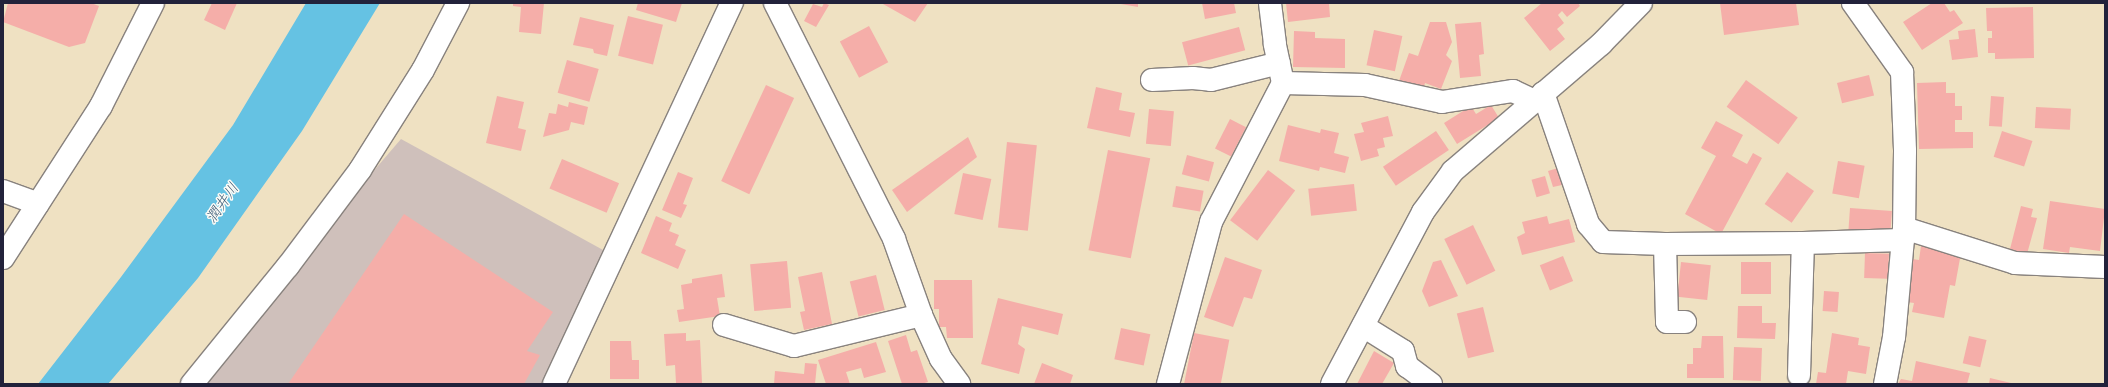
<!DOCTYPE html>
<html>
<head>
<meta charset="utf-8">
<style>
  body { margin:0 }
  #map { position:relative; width:2108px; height:387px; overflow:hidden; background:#efe1c2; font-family:"Playpen Sans","Klee One",sans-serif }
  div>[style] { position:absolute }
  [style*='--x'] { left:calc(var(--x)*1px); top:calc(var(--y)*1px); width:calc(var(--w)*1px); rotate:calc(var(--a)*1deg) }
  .industrial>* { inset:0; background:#cfc0bb }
  .water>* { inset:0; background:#65c2e3 }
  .building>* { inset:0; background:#f5aea9; transform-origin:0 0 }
  .roads { filter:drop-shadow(1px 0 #88827e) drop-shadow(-1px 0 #88827e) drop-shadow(0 1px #88827e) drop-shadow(0 -1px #88827e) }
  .minor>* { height:22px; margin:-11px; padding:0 11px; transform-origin:11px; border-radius:11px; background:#fff }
  .tertiary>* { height:22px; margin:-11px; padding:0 11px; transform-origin:11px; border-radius:11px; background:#fff }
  span { translate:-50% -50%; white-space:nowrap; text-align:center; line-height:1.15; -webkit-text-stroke:3px #fdfcf7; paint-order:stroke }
  .water-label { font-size:15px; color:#395a76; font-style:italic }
  .frame { position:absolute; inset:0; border:4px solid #22223b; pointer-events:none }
</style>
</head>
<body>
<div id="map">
  <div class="industrial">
    <i style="clip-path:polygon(401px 139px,614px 256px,553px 384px,191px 384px)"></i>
  </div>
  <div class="water">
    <i style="clip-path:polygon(306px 3px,380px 3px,302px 131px,198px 278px,108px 384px,38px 384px,121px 277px,233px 125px)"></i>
  </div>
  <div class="building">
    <i style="clip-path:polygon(8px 3px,91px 3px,99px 6px,85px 43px,69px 47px,3px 22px)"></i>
    <i style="clip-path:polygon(212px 3px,237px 3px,225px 30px,204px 20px)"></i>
    <i style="clip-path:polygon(513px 3px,544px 3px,541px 34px,519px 32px,521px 7px,513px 6px)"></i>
    <i style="clip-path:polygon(638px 3px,682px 3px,676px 22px,636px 10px)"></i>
    <i style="clip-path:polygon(824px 3px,829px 5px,816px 27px,804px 21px,813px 4px,822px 7px)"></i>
    <i style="clip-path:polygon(884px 3px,928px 3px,915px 22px,883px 4px)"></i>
    <i style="clip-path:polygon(1115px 3px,1138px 3px,1138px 7px)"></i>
    <i style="clip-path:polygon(1202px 3px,1234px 3px,1236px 13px,1205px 19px)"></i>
    <i style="clip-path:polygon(1286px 3px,1329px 3px,1330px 17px,1288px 22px)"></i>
    <i style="clip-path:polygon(1542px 3px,1578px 3px,1580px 6px,1567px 17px,1562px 11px,1558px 15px,1564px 23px,1557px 29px,1565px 39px,1550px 51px,1524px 18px)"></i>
    <i style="clip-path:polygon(1720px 3px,1796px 3px,1799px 25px,1724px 35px)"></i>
    <i style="clip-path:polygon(1932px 3px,1944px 3px,1950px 12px,1954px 10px,1963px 23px,1922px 50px,1903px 22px)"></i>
    <i style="clip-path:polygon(2033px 7px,2034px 58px,1995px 59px,1995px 53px,1988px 53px,1988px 38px,1992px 38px,1992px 31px,1987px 31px,1986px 8px)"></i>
    <i style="left:628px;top:16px;width:36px;height:41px;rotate:14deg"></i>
    <i style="clip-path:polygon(580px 17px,614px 25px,607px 56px,594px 53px,593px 49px,573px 45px)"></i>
    <i style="clip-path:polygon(1430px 22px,1446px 22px,1452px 42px,1446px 55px,1452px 61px,1441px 89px,1425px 83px,1423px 90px,1399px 81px,1409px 53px,1418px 56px)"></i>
    <i style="clip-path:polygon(1481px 22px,1484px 54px,1479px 55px,1481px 76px,1460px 78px,1455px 24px)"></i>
    <i style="left:869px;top:26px;width:41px;height:33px;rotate:62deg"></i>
    <i style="left:1239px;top:27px;width:24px;height:59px;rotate:75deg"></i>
    <i style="clip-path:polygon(1975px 29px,1978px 57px,1952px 60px,1949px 40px,1959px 39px,1958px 31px)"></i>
    <i style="left:1374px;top:30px;width:29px;height:36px;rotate:12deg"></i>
    <i style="clip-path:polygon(1294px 31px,1315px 32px,1315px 38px,1345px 39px,1345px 68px,1293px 67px)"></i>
    <i style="left:567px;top:60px;width:33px;height:34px;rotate:16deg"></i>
    <i style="left:1869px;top:75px;width:21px;height:33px;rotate:76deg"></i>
    <i style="left:1746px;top:80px;width:64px;height:33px;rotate:36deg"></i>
    <i style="clip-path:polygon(1946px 82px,1946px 93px,1955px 93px,1955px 106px,1962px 106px,1962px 120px,1955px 120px,1955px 132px,1973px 132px,1973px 148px,1919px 149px,1917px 83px)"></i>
    <i style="left:766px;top:85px;width:31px;height:106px;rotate:25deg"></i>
    <i style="clip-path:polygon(1096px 87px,1122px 93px,1119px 110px,1135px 113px,1130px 137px,1087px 128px)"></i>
    <i style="clip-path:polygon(497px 96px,524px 102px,518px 128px,526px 130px,521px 151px,486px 143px)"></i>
    <i style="left:1991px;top:96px;width:13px;height:30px;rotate:4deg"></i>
    <i style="clip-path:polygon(569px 102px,588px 107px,584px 125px,571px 122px,569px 130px,543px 137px,549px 113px,556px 114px,558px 104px,568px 107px)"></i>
    <i style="clip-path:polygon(1491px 105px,1499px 118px,1457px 144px,1444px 123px,1471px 106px,1476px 114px)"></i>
    <i style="left:2036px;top:107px;width:35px;height:21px;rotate:3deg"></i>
    <i style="left:1149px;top:109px;width:25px;height:35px;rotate:5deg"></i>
    <i style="clip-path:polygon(1388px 116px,1393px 136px,1383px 138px,1385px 147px,1377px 149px,1379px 156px,1361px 161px,1354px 134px,1364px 132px,1361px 123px)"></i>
    <i style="left:1230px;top:119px;width:18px;height:33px;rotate:27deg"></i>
    <i style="clip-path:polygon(1716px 121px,1743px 135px,1732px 156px,1747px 164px,1753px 153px,1762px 158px,1721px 234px,1685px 214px,1716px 156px,1701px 148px)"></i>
    <i style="clip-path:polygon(1288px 125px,1320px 133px,1321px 129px,1339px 133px,1334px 153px,1349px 157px,1345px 173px,1320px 167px,1319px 171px,1279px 161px)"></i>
    <i style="left:1436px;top:131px;width:23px;height:64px;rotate:56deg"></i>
    <i style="left:2002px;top:131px;width:32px;height:27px;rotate:18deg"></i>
    <i style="clip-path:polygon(968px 137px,977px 157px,907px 212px,892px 190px)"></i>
    <i style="left:1007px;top:142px;width:30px;height:86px;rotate:6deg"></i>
    <i style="left:1108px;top:150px;width:43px;height:102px;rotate:11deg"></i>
    <i style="left:1187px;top:155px;width:28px;height:20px;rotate:15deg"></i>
    <i style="left:562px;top:159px;width:62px;height:32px;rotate:23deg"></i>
    <i style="left:1838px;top:161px;width:27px;height:33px;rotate:10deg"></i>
    <i style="clip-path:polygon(1558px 168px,1562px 185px,1553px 187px,1548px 171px)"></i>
    <i style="left:1268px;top:170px;width:34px;height:63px;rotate:37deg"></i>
    <i style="clip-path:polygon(678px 172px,693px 178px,683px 204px,687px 205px,681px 218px,662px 210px)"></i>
    <i style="left:1787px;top:172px;width:33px;height:39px;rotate:35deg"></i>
    <i style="left:963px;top:173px;width:29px;height:42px;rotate:12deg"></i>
    <i style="left:1545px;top:176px;width:18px;height:14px;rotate:74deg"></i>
    <i style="left:1354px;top:184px;width:27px;height:46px;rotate:84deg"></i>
    <i style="left:1176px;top:186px;width:28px;height:21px;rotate:10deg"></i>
    <i style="clip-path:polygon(2050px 201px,2105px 209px,2100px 251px,2070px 247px,2069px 253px,2043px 249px)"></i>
    <i style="clip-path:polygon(2021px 206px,2033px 209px,2031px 217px,2037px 218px,2027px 254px,2010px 249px)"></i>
    <i style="left:1850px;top:208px;width:42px;height:22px;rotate:4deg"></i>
    <i style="clip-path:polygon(404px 214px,553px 312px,527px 351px,540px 355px,524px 384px,288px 384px)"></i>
    <i style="clip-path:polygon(656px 216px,672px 223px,669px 231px,679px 235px,675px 245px,686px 250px,678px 269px,641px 253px)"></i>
    <i style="clip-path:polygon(1547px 216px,1549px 224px,1569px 219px,1575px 242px,1522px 255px,1517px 237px,1525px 233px,1522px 222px)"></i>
    <i style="left:1473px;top:225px;width:51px;height:32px;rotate:64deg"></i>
    <i style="clip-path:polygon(1921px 246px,1961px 253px,1955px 286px,1950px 285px,1944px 318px,1912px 312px,1914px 303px,1907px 302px,1912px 272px,1909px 272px,1912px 259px,1919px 260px)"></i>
    <i style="left:1865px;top:253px;width:24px;height:25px;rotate:2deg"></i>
    <i style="left:1563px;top:256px;width:27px;height:25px;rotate:68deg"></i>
    <i style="clip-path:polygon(1225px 257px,1262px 270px,1252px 299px,1244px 297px,1233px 327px,1204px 317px)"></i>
    <i style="clip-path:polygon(1441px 260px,1458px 296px,1429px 307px,1422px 291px,1433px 262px)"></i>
    <i style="left:787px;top:261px;width:47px;height:37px;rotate:85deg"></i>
    <i style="left:1681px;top:262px;width:30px;height:35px;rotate:6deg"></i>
    <i style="left:1741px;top:262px;width:30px;height:32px"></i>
    <i style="clip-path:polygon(822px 272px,832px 324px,804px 330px,800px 312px,805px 311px,798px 277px)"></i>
    <i style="clip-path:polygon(722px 274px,725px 297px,717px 298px,720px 316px,679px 322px,677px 310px,684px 309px,681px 285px,692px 283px,692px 279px)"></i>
    <i style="left:876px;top:275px;width:36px;height:27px;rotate:76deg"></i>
    <i style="clip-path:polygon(934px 280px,972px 280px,973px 338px,947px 338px,946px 327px,939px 327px,939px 309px,934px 309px)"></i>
    <i style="left:1824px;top:291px;width:15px;height:20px;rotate:4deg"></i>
    <i style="clip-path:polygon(998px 298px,1063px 314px,1058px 335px,1022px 326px,1018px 344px,1025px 349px,1019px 374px,981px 364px)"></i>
    <i style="clip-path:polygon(1738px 306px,1762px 306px,1762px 323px,1776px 323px,1775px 339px,1737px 338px)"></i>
    <i style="left:1483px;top:307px;width:46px;height:27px;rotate:76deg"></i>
    <i style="left:1121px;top:328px;width:30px;height:32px;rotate:12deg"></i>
    <i style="clip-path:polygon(686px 333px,686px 341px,700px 340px,702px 383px,676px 383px,675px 365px,666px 366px,664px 334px)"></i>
    <i style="left:1194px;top:333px;width:36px;height:51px;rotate:11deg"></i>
    <i style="clip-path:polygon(1832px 333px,1859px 338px,1858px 345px,1870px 347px,1866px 374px,1848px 371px,1846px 384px,1816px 384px,1818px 372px,1826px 373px)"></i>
    <i style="clip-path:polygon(906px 335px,911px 352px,917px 350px,928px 382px,921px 384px,902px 384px,888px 341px)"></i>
    <i style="clip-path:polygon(1702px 336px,1723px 336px,1724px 378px,1687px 378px,1687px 364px,1693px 364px,1693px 348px,1701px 348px)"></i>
    <i style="left:1969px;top:336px;width:18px;height:28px;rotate:13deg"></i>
    <i style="clip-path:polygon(610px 341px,631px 341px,632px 360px,639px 360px,639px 379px,610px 379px)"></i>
    <i style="clip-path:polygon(876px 342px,886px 372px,864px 378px,861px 368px,846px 372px,850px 384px,826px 384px,818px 360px)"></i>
    <i style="left:1734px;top:347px;width:28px;height:33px;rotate:2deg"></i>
    <i style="clip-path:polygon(1374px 351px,1394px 363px,1382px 384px,1357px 384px)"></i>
    <i style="clip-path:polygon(1916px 361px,1970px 373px,1967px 384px,1898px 384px,1901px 379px,1912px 381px)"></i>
    <i style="clip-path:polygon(805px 363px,817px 364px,815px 384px,774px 384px,775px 371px,804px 374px)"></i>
    <i style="clip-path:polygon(1042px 363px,1073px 375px,1070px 384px,1034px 384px)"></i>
    <i style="clip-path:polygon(1990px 378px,2011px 383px,2010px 384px,1989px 384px)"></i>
  </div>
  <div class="roads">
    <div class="minor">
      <i style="--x:775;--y:3;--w:264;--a:63.2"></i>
      <i style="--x:894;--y:239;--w:81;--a:70.4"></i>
      <i style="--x:921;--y:315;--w:48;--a:65.6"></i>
      <i style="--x:941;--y:359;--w:31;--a:54"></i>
      <i style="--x:1853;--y:3;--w:85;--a:54.6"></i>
      <i style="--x:1902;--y:72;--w:79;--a:87.8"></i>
      <i style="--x:1905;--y:151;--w:77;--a:90.7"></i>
      <i style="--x:1904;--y:228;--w:109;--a:95.2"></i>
      <i style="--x:1894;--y:337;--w:48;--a:100.8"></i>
      <i style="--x:1152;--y:80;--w:41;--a:-2.8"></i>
      <i style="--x:1193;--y:78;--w:18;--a:6"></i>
      <i style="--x:1211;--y:80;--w:70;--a:-14"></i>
      <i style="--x:1283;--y:83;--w:82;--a:1.4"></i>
      <i style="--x:1365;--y:85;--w:79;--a:12.4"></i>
      <i style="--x:1442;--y:102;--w:72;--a:-8.8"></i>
      <i style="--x:1513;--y:91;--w:23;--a:25"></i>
      <i style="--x:1543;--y:93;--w:139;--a:71"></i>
      <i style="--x:1588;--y:224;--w:23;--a:50"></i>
      <i style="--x:1603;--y:242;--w:62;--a:1.8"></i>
      <i style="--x:1665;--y:244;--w:138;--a:-0.4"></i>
      <i style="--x:1803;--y:243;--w:100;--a:-1.7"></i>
      <i style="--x:3;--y:191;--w:37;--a:20"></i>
      <i style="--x:1904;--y:228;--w:116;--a:17.5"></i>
      <i style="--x:2015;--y:263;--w:90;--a:2.5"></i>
      <i style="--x:1665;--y:244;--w:78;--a:88.5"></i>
      <i style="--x:1667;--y:322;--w:18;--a:0"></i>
      <i style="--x:724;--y:325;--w:73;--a:16.7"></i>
      <i style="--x:794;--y:346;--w:131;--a:-13.7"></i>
      <i style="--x:1363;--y:326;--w:47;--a:32"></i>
      <i style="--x:1403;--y:351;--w:16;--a:75"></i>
      <i style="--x:1407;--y:366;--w:30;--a:37"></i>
      <i style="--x:1799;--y:375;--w:132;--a:-88.3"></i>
      <i style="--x:192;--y:384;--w:152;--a:-50.9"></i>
      <i style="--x:288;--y:266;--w:120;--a:-53.1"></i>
      <i style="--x:360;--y:170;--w:118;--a:-57.8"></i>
      <i style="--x:423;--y:70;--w:76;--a:-62.4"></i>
      <i style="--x:554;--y:384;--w:421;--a:-65"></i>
      <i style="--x:1168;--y:384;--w:168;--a:-75.1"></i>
      <i style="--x:1211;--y:222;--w:157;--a:-62.6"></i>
      <i style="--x:1283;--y:83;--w:40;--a:-102"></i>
      <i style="--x:1275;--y:44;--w:41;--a:-97"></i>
      <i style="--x:1332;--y:384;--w:195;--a:-62.1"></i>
      <i style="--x:1423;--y:212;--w:51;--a:-53.8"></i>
      <i style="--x:1453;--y:171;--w:195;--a:-40.6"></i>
      <i style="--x:1601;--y:44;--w:57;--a:-45.7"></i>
    </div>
    <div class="tertiary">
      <i style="--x:3;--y:258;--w:181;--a:-57.2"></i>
      <i style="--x:101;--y:106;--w:115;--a:-63.2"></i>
    </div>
  </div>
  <div class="water-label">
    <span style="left:221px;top:202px;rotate:-55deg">潤井川</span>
  </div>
  <div class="frame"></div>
</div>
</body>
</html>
